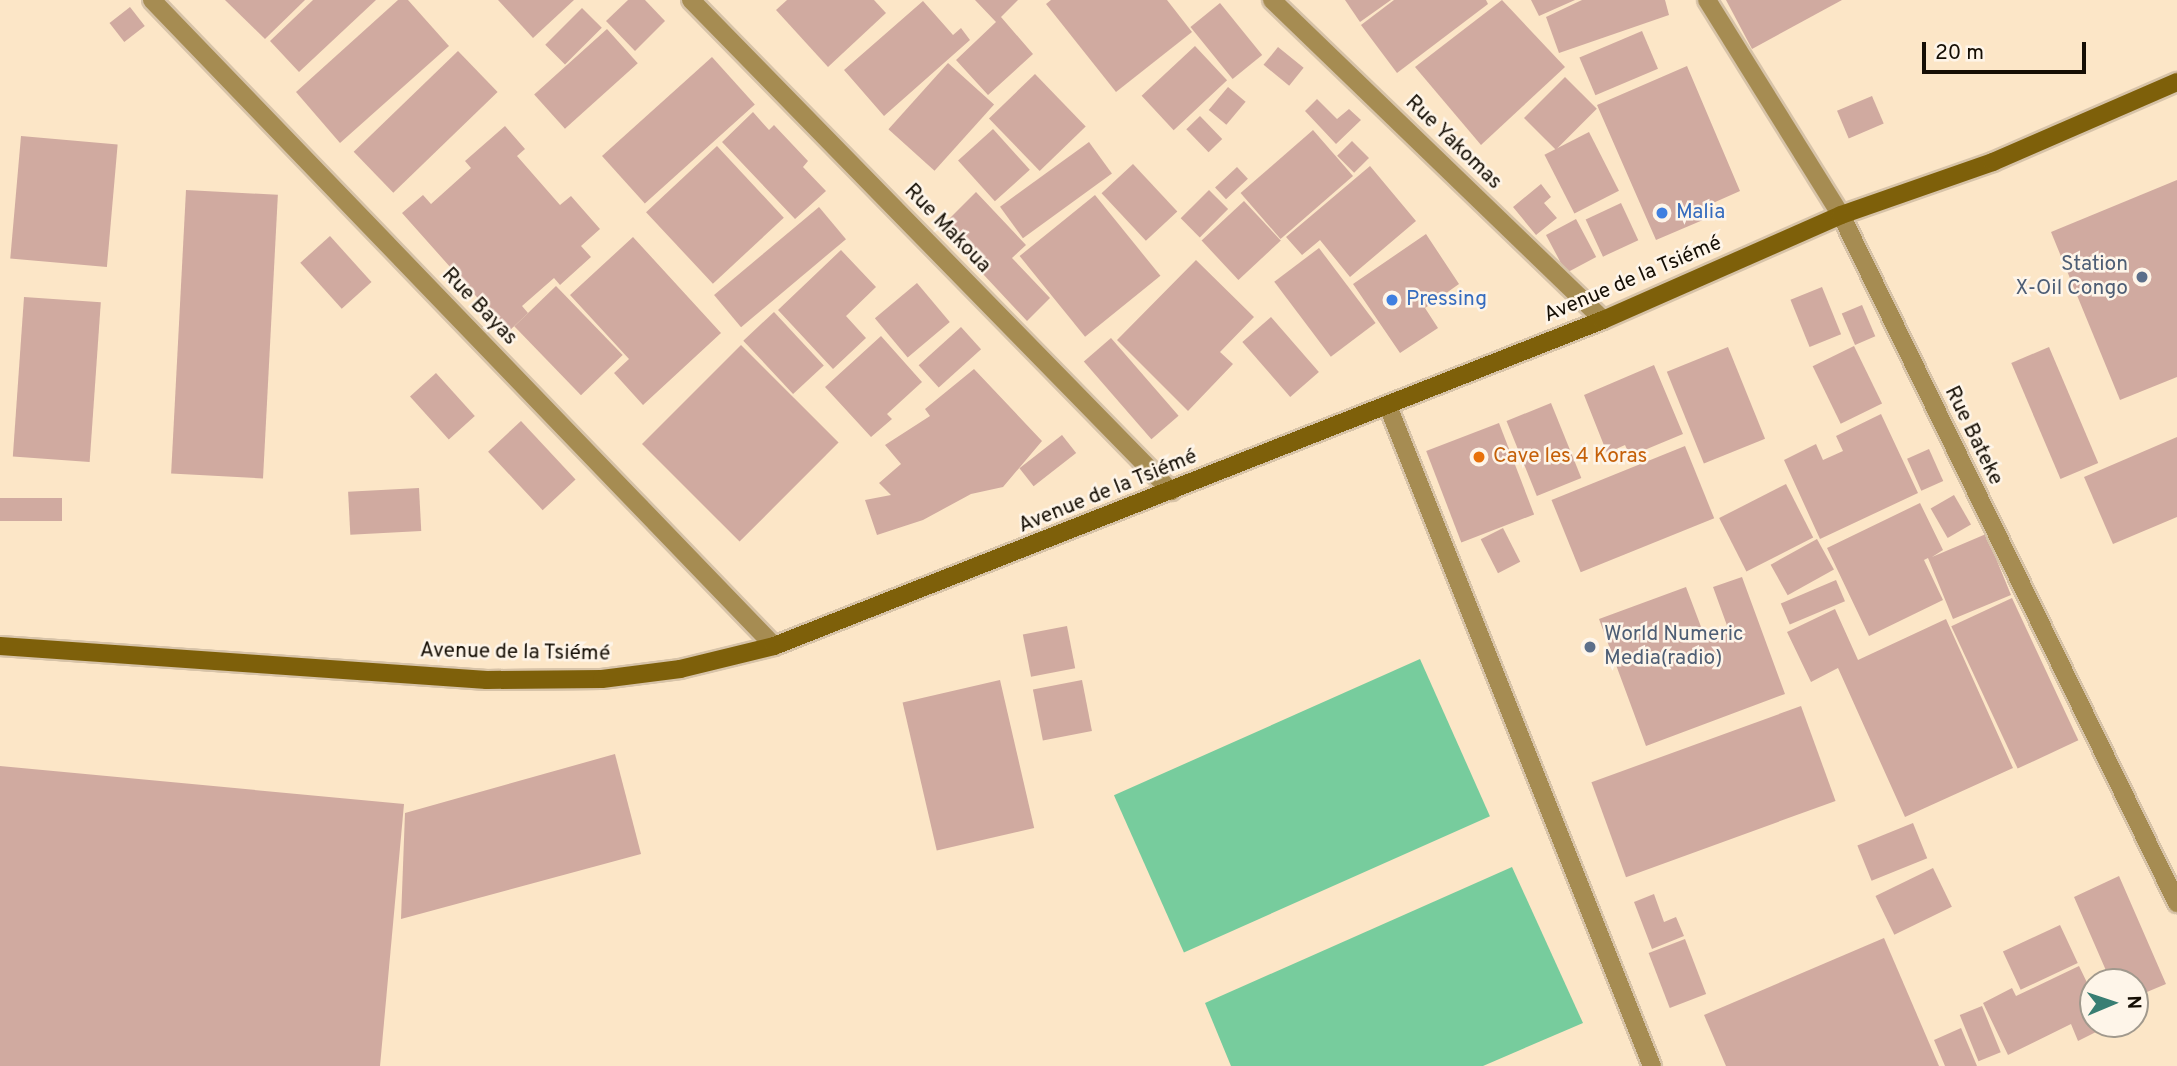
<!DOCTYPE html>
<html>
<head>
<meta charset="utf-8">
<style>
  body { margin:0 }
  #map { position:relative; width:2177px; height:1066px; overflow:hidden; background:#fce6c7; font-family:Overpass,sans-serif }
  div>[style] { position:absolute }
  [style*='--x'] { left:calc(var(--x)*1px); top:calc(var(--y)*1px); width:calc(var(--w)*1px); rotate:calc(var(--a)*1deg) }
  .green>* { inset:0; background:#77cc9d; transform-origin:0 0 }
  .building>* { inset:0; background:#d0aaa0; transform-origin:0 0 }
  .roads { filter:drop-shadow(2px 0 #d7c3a8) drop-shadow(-2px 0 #d7c3a8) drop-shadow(0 2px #d7c3a8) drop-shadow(0 -2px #d7c3a8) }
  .minor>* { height:18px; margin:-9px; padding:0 9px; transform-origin:9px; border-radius:9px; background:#a68c52 }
  .secondary>* { height:18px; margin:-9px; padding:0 9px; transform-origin:9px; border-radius:9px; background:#7e600a }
  .dots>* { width:19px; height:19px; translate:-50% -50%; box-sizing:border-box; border:4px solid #fef5e9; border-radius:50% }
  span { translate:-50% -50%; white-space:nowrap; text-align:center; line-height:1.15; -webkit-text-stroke:5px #fef5e9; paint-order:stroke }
  .street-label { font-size:21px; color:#150e04 }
  .shop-label { font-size:21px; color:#366cbe }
  .left { translate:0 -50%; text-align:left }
  .service-label { font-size:21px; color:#4e5e75 }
  .right { translate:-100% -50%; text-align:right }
  .food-label { font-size:21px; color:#c56008 }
  .north { position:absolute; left:2079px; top:968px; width:70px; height:70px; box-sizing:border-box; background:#fef5e9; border:2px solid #a1998d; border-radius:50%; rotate:88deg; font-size:19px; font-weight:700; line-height:28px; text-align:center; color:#150e04 }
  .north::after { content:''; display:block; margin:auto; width:24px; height:32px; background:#397e73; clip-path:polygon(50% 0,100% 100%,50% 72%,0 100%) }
  .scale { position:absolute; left:1922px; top:42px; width:164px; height:32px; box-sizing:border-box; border:4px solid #150e04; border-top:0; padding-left:9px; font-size:21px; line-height:24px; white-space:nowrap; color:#150e04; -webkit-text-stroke:5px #fef5e9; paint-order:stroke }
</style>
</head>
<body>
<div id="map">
  <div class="green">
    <i style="left:1420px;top:659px;width:172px;height:335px;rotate:66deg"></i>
    <i style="clip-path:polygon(1512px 867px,1583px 1023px,1483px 1066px,1231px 1066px,1205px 1003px)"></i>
  </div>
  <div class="building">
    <i style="clip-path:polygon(225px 0,305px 0,265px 39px)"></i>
    <i style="clip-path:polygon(313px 0,376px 0,299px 72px,270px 41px)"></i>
    <i style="clip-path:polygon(398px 0,408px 0,449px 46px,340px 143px,296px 92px)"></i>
    <i style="clip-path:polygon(498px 0,574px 0,533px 38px)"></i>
    <i style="clip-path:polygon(628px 0,645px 0,665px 21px,635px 51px,606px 21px)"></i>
    <i style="clip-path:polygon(787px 0,874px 0,886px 13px,828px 67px,776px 10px)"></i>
    <i style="clip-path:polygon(975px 0,1018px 0,1001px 17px,1033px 54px,988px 95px,956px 60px,996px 22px)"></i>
    <i style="clip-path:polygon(1051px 0,1167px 0,1192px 32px,1116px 92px,1046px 4px)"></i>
    <i style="clip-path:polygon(1345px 0,1391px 0,1360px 22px)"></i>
    <i style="clip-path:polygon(1394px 0,1486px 0,1488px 4px,1397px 73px,1361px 25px)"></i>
    <i style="clip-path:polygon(1502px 0,1565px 67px,1481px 145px,1415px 67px)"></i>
    <i style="clip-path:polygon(1531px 0,1575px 0,1539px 16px)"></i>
    <i style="clip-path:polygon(1582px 0,1665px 0,1669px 15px,1559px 53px,1546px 17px)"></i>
    <i style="clip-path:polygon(1726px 0,1842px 0,1752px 49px)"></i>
    <i style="clip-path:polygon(923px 1px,953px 35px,961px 28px,970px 40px,884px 116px,844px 70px)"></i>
    <i style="left:1220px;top:3px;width:67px;height:38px;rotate:51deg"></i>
    <i style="left:130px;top:7px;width:24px;height:26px;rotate:52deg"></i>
    <i style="left:582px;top:8px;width:28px;height:52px;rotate:45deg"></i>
    <i style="left:607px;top:29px;width:46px;height:98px;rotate:48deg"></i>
    <i style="left:1642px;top:31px;width:41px;height:68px;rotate:67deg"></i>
    <i style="left:1195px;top:46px;width:47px;height:73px;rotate:47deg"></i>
    <i style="left:1278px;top:47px;width:33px;height:23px;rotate:39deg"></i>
    <i style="left:458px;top:51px;width:57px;height:145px;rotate:46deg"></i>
    <i style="left:712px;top:57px;width:64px;height:148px;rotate:48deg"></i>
    <i style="left:948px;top:63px;width:62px;height:89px;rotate:42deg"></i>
    <i style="clip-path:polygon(1687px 66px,1740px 191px,1713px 203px,1717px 214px,1656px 240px,1597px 105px)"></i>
    <i style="left:1035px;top:74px;width:73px;height:64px;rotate:46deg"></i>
    <i style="left:1565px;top:77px;width:45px;height:58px;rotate:45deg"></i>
    <i style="left:1228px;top:87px;width:23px;height:30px;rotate:40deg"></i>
    <i style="left:1872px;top:96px;width:30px;height:38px;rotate:67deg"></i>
    <i style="clip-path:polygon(1317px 99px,1337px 119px,1349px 109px,1361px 120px,1336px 144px,1305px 111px)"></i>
    <i style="clip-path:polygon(753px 112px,769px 130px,774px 125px,808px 161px,803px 167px,826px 191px,795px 219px,722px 142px)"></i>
    <i style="left:1200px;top:116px;width:32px;height:19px;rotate:46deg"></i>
    <i style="clip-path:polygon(505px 126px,525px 149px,517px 156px,560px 205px,571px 196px,600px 229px,581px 246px,591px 257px,560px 285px,554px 278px,522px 306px,528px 313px,508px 332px,402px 213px,423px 195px,431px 204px,471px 168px,465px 161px)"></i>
    <i style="left:993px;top:129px;width:55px;height:47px;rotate:48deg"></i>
    <i style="left:1313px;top:130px;width:61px;height:96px;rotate:49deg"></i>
    <i style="left:1589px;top:132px;width:66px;height:50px;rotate:63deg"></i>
    <i style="left:21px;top:136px;width:97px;height:123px;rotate:5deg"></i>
    <i style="left:1352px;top:141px;width:24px;height:21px;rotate:45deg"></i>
    <i style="left:1089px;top:142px;width:39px;height:110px;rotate:54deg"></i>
    <i style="left:717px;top:146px;width:98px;height:97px;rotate:47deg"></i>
    <i style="left:1133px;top:164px;width:65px;height:43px;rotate:47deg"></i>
    <i style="clip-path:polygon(1370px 166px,1416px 221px,1350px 277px,1320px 240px,1302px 255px,1286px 237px)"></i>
    <i style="left:1237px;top:167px;width:16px;height:30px;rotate:47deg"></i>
    <i style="clip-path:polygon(2177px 180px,2177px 377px,2120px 400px,2051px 232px)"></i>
    <i style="clip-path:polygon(1541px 184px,1551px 197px,1544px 203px,1557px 218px,1536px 235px,1513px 207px)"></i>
    <i style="left:186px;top:190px;width:92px;height:284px;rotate:3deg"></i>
    <i style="left:1209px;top:190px;width:27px;height:40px;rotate:45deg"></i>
    <i style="clip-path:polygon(976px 192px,1026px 245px,1012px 258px,1050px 298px,1027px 321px,940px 228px)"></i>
    <i style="left:1095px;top:195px;width:104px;height:97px;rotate:51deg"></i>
    <i style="left:1244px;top:201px;width:54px;height:58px;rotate:47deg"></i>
    <i style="left:1621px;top:203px;width:41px;height:39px;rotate:65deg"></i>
    <i style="left:819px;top:207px;width:42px;height:137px;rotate:50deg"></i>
    <i style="left:1576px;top:219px;width:43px;height:34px;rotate:62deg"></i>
    <i style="clip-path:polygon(1426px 234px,1459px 284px,1425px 308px,1438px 328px,1400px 353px,1353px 284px)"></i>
    <i style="left:330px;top:236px;width:62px;height:40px;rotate:48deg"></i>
    <i style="clip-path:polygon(633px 237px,721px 333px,643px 405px,614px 373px,629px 359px,570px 295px)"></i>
    <i style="left:1319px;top:248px;width:94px;height:56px;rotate:53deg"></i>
    <i style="clip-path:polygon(841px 250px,876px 287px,846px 316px,866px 338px,833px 369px,778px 310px)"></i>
    <i style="clip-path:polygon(1196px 260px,1254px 317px,1220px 352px,1233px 364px,1188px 411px,1117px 340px)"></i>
    <i style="left:917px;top:283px;width:51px;height:55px;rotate:50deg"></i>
    <i style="left:556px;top:286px;width:96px;height:58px;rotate:46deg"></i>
    <i style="left:1822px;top:287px;width:51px;height:34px;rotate:68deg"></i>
    <i style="left:24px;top:297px;width:77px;height:160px;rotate:4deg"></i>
    <i style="left:1862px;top:305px;width:34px;height:22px;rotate:67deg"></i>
    <i style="left:774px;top:312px;width:73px;height:42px;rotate:47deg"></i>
    <i style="left:1271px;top:317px;width:73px;height:38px;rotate:49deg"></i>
    <i style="left:961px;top:327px;width:30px;height:57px;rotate:48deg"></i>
    <i style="clip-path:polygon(881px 336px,922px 382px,887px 414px,892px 419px,871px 437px,825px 387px)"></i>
    <i style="left:1111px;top:338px;width:103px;height:36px;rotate:49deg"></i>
    <i style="left:741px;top:345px;width:138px;height:140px;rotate:45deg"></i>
    <i style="left:1854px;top:346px;width:64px;height:46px;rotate:64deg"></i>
    <i style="left:1728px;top:347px;width:99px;height:66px;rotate:68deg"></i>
    <i style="left:2049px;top:347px;width:126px;height:41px;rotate:67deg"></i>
    <i style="clip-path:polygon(1654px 365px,1683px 434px,1630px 456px,1625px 445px,1607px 453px,1584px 395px)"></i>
    <i style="clip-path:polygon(974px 369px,1042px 441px,1003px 487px,971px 494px,923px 520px,877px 535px,865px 500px,891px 495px,879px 483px,901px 464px,885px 445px,930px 416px,925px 409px)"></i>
    <i style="left:436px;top:373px;width:58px;height:35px;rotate:48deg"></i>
    <i style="left:1551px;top:403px;width:81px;height:48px;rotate:68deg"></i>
    <i style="clip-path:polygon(1881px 414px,1918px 493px,1820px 539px,1784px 460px,1816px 444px,1823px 460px,1843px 451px,1836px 436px)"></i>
    <i style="left:521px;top:421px;width:80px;height:45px;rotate:47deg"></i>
    <i style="left:1499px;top:423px;width:98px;height:78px;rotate:69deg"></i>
    <i style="left:1062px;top:435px;width:23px;height:54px;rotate:52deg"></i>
    <i style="clip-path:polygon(2177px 437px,2177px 517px,2113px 544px,2084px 477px)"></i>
    <i style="left:1685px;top:446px;width:78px;height:144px;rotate:68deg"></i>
    <i style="left:1929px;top:449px;width:35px;height:24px;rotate:66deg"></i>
    <i style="left:1786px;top:484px;width:60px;height:75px;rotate:63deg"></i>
    <i style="left:419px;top:488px;width:43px;height:71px;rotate:87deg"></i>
    <i style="left:1954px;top:495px;width:34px;height:27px;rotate:60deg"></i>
    <i style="left:0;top:498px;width:62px;height:23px"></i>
    <i style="clip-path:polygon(1920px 503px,1943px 550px,1932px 557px,1986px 534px,2011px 595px,1953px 619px,1928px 558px,1924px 560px,1943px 600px,1869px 636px,1827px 548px)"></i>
    <i style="left:1503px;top:528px;width:38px;height:25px;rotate:63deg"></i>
    <i style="left:1817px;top:539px;width:35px;height:53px;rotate:61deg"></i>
    <i style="clip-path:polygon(1742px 577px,1785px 694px,1646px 746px,1599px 619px,1686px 587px,1706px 640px,1729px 631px,1713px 587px)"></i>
    <i style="left:1836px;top:580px;width:23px;height:60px;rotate:67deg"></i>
    <i style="left:2012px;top:598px;width:157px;height:67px;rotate:65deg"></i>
    <i style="clip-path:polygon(1835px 609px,1858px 660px,1946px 619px,2013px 768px,1905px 817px,1838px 668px,1811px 682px,1787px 632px)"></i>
    <i style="left:1067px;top:626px;width:43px;height:45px;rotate:79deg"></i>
    <i style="left:1000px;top:680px;width:152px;height:100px;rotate:77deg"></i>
    <i style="left:1082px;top:680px;width:52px;height:50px;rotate:79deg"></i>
    <i style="left:1801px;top:706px;width:101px;height:223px;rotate:70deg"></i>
    <i style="clip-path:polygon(615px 754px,641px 854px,401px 919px,405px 813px)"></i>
    <i style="clip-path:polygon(0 766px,404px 804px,380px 1066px,0 1066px)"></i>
    <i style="left:1913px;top:823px;width:38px;height:60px;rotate:68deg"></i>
    <i style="left:1933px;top:868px;width:43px;height:64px;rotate:64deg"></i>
    <i style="clip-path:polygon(2119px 876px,2166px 984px,2135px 997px,2135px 982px,2111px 982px,2074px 897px)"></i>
    <i style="clip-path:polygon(1654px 894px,1664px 922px,1676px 917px,1684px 936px,1652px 949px,1634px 902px)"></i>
    <i style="left:2060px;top:925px;width:42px;height:63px;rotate:65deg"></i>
    <i style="clip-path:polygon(1884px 938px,1939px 1066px,1726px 1066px,1704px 1015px)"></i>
    <i style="left:1685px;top:939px;width:59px;height:39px;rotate:69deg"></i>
    <i style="clip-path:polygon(2079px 966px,2093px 995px,2093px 1024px,2108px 1026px,2078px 1041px,2071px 1024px,2008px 1055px,1983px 1003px,2012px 988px,2016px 996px)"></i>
    <i style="left:1982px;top:1006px;width:50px;height:24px;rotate:68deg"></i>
    <i style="clip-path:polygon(1961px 1028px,1977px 1066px,1945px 1066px,1934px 1040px)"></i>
  </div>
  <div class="roads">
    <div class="minor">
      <i style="--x:152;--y:0;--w:897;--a:46.08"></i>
      <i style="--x:691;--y:0;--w:687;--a:45.65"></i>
      <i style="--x:1272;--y:0;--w:460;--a:44"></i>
      <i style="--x:1707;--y:0;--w:253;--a:58.1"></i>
      <i style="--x:1841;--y:215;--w:766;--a:63.97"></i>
      <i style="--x:1388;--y:406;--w:711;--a:68.2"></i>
    </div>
    <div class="secondary">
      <i style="--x:0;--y:646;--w:488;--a:4"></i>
      <i style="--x:487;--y:680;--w:115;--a:-0.5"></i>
      <i style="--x:602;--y:679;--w:79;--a:-7.3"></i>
      <i style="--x:680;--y:669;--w:97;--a:-13.7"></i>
      <i style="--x:774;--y:646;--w:891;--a:-21.47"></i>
      <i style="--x:1603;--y:320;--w:260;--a:-23.8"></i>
      <i style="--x:1841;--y:215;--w:161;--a:-19.2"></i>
      <i style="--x:1993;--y:162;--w:201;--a:-23.5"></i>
    </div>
  </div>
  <div class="dots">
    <i style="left:1662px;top:213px;background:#3f7fe0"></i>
    <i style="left:2142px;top:277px;background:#5c6f8a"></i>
    <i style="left:1392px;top:300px;background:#3f7fe0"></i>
    <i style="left:1479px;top:457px;background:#e8710a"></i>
    <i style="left:1590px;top:647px;background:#5c6f8a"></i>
  </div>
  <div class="street-label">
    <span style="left:1453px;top:143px;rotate:44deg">Rue Yakomas</span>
    <span style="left:947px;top:229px;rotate:46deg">Rue Makoua</span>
    <span style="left:1633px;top:280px;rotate:-23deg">Avenue de la Tsiémé</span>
    <span style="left:479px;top:307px;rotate:46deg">Rue Bayas</span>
    <span style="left:1973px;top:436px;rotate:64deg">Rue Bateke</span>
    <span style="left:1108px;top:492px;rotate:-22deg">Avenue de la Tsiémé</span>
    <span style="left:515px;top:653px;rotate:1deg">Avenue de la Tsiémé</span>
  </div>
  <div class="shop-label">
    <span class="left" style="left:1676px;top:213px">Malia</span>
    <span class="left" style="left:1406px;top:300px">Pressing</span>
  </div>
  <div class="service-label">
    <span class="right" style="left:2128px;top:277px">Station<br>X-Oil Congo</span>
    <span class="left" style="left:1604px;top:647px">World Numeric<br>Media(radio)</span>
  </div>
  <div class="food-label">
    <span class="left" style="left:1493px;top:457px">Cave les 4 Koras</span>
  </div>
  <div class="north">N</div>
  <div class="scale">20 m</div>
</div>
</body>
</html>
